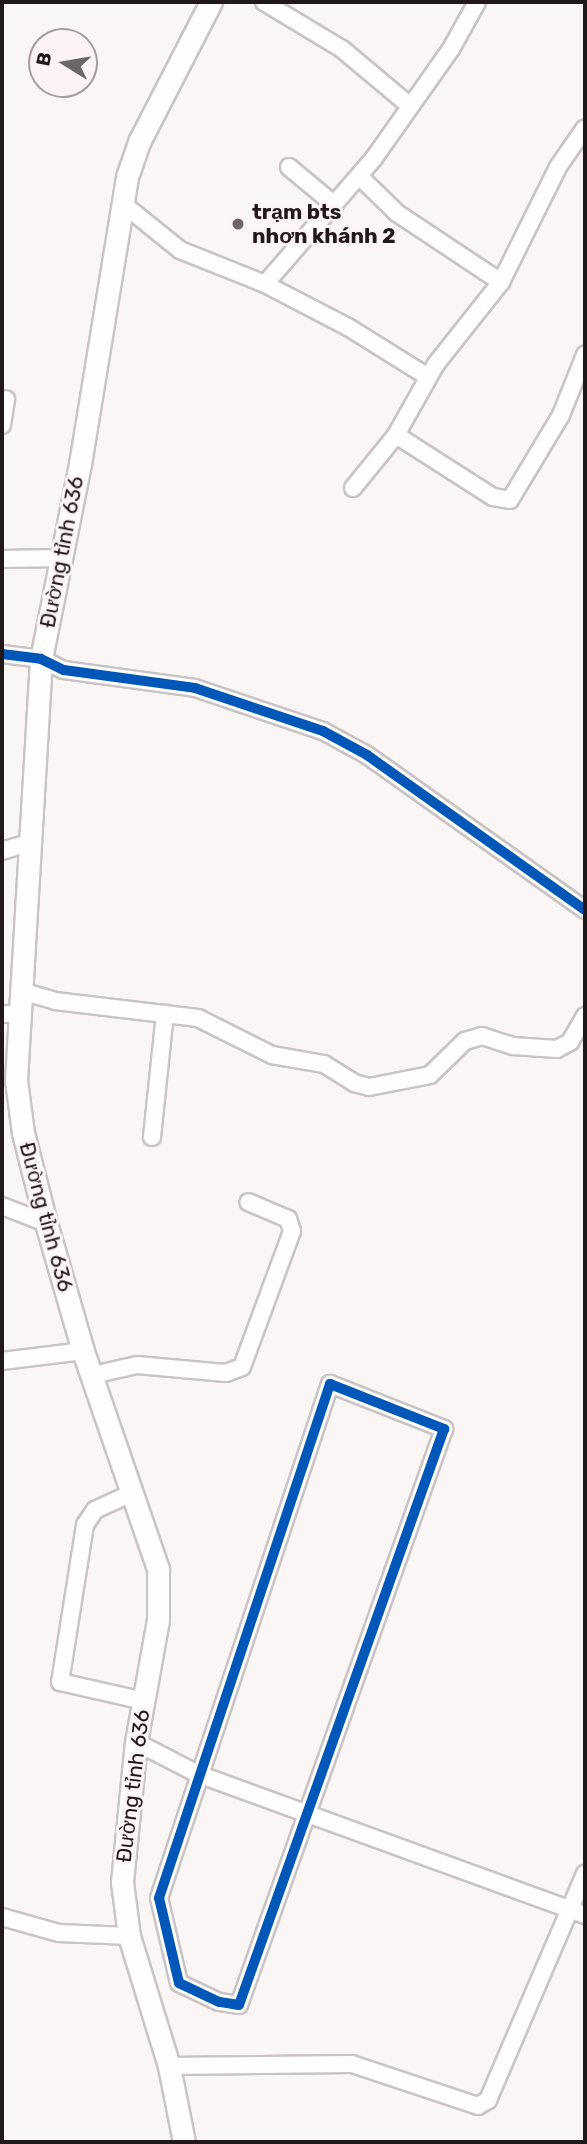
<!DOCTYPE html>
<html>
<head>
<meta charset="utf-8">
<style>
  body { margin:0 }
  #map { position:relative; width:587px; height:2144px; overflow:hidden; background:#fbf6f6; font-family:Rubik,sans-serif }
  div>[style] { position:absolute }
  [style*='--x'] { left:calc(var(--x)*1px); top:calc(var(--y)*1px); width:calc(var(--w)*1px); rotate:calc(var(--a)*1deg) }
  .roads { filter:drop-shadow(2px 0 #cac3c3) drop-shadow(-2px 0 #cac3c3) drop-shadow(0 2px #cac3c3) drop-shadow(0 -2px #cac3c3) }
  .minor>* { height:16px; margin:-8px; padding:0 8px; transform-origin:8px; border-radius:8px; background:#fefefe }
  .secondary>* { height:21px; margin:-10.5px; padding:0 10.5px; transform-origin:10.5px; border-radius:10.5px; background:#fefefe }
  .cycleway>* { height:10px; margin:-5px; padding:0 5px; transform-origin:5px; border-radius:5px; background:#0057b8 }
  .dots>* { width:19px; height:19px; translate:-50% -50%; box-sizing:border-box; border:4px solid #fef3f4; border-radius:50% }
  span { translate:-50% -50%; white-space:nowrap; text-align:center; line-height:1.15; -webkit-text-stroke:6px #fef3f4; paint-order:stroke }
  .poi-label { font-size:21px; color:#211819; font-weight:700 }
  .left { translate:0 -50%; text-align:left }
  .street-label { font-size:21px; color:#211819 }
  .frame { position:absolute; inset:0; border:4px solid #211819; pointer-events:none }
  .north { position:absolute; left:28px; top:28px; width:70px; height:70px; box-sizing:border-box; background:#fef3f4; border:2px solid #a69b9c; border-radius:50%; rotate:281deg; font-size:19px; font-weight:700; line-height:28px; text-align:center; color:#211819 }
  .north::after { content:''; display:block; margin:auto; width:24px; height:32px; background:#6d6666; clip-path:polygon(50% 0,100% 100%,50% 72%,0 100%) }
</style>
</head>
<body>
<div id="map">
  <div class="roads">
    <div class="minor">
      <i style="--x:264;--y:2;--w:91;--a:31.1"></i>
      <i style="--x:342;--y:49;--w:89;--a:40"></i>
      <i style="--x:289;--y:167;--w:55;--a:39.8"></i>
      <i style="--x:359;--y:176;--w:53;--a:44.2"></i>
      <i style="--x:397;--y:213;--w:125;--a:33.6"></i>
      <i style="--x:123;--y:204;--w:73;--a:38.9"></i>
      <i style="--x:180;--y:250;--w:92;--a:21.8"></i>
      <i style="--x:265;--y:284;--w:93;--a:27.4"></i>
      <i style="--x:348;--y:327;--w:94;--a:32"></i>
      <i style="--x:265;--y:284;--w:167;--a:-49.1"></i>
      <i style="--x:374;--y:158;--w:133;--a:-54.8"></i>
      <i style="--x:451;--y:49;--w:54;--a:-61"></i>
      <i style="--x:2;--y:425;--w:26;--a:-81"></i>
      <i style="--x:396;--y:435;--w:115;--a:32.6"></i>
      <i style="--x:493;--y:497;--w:17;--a:10"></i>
      <i style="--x:510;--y:500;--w:99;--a:-59"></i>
      <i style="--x:561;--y:415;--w:65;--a:-68.2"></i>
      <i style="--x:353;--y:488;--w:68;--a:-50.9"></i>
      <i style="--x:396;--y:435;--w:81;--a:-60.6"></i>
      <i style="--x:436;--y:364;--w:105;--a:-51.6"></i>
      <i style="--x:501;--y:282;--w:128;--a:-63.6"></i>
      <i style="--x:558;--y:167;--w:47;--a:-55.3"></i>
      <i style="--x:2;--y:559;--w:58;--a:-1"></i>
      <i style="--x:2;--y:654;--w:39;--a:7"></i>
      <i style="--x:41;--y:659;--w:25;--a:26"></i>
      <i style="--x:64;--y:670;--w:132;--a:7.8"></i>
      <i style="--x:195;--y:688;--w:135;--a:18.6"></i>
      <i style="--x:323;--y:731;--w:50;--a:28.6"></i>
      <i style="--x:367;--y:755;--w:267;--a:35.4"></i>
      <i style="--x:2;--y:851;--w:27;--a:-17"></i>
      <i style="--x:21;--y:991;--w:35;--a:16"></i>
      <i style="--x:55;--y:1001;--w:144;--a:6.8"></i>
      <i style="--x:198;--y:1018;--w:83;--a:26.6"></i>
      <i style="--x:272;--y:1055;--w:53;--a:9.8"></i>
      <i style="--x:324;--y:1064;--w:36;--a:32"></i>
      <i style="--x:354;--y:1083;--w:16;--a:15"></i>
      <i style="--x:369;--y:1087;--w:62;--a:-11.1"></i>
      <i style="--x:430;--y:1075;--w:49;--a:-44.2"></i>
      <i style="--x:465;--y:1041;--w:18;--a:-16"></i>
      <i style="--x:482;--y:1036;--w:33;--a:18"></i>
      <i style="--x:513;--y:1046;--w:44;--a:3.9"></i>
      <i style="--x:557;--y:1049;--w:15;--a:-28"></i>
      <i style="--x:570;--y:1042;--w:30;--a:-60"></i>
      <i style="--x:2;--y:1014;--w:16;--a:0"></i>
      <i style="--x:152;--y:1137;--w:124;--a:-84"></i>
      <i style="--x:2;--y:1206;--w:47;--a:21.1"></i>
      <i style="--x:2;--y:1361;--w:82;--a:-7"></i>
      <i style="--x:93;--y:1375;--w:45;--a:-12.8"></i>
      <i style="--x:137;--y:1365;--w:89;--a:5.1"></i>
      <i style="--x:226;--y:1373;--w:17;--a:-21"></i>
      <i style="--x:242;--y:1367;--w:145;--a:-69.8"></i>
      <i style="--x:292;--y:1231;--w:13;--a:-108"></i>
      <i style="--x:288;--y:1219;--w:43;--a:-157"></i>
      <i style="--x:330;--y:1384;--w:123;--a:21.5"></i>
      <i style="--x:444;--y:1429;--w:611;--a:109.59"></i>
      <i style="--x:239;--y:2005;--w:20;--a:-171"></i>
      <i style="--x:219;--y:2002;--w:44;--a:-154.6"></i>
      <i style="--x:179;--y:1983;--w:87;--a:-103.2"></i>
      <i style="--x:159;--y:1898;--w:542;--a:-71.6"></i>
      <i style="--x:134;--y:1492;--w:43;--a:155.2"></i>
      <i style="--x:95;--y:1510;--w:18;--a:124"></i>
      <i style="--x:85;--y:1525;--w:159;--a:99"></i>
      <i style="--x:60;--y:1682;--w:86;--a:12.7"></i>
      <i style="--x:136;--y:1742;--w:70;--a:27.3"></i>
      <i style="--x:198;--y:1774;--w:412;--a:20"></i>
      <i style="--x:2;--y:1917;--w:59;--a:15.7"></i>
      <i style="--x:59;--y:1933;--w:70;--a:2.5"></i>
      <i style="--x:169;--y:2066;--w:183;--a:-0.6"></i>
      <i style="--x:352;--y:2064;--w:133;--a:18.4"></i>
      <i style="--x:478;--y:2106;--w:12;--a:-31"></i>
      <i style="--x:488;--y:2100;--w:246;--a:-66.8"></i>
    </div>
    <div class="secondary">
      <i style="--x:184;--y:2142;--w:77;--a:-101.2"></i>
      <i style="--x:169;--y:2066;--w:136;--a:-107.1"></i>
      <i style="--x:129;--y:1936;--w:54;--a:-97.4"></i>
      <i style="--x:122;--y:1882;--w:141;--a:-84.3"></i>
      <i style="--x:136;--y:1742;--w:124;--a:-79.8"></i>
      <i style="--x:158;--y:1620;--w:51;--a:-90"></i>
      <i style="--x:158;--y:1569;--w:231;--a:-109"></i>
      <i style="--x:83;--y:1351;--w:133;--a:-106.1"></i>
      <i style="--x:46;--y:1223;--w:93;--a:-104.3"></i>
      <i style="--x:23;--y:1133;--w:53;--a:-97.5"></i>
      <i style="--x:16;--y:1080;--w:422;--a:-86.6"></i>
      <i style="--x:41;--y:659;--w:199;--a:-78.7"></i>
      <i style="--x:80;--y:464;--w:291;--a:-80.7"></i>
      <i style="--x:127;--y:177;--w:39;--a:-71"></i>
      <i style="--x:140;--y:140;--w:155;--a:-62.8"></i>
    </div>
  </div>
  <div class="cycleway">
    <i style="--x:2;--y:654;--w:39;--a:7"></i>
    <i style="--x:41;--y:659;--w:25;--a:26"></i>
    <i style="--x:64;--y:670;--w:132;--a:7.8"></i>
    <i style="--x:195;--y:688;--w:135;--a:18.6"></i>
    <i style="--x:323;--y:731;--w:50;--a:28.6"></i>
    <i style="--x:367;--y:755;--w:267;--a:35.4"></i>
    <i style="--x:330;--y:1384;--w:123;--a:21.5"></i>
    <i style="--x:444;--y:1429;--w:611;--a:109.59"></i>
    <i style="--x:239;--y:2005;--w:20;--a:-171"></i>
    <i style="--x:219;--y:2002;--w:44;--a:-154.6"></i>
    <i style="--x:179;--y:1983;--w:87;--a:-103.2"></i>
    <i style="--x:159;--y:1898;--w:542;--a:-71.6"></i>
  </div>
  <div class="dots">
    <i style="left:238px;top:224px;background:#6d6666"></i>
  </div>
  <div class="poi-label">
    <span class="left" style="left:252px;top:224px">trạm bts<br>nhơn khánh 2</span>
  </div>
  <div class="street-label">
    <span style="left:62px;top:552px;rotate:-79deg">Đường tỉnh 636</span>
    <span style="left:46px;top:1217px;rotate:75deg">Đường tỉnh 636</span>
    <span style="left:133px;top:1786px;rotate:-83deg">Đường tỉnh 636</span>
  </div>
  <div class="frame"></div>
  <div class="north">B</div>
</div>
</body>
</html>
